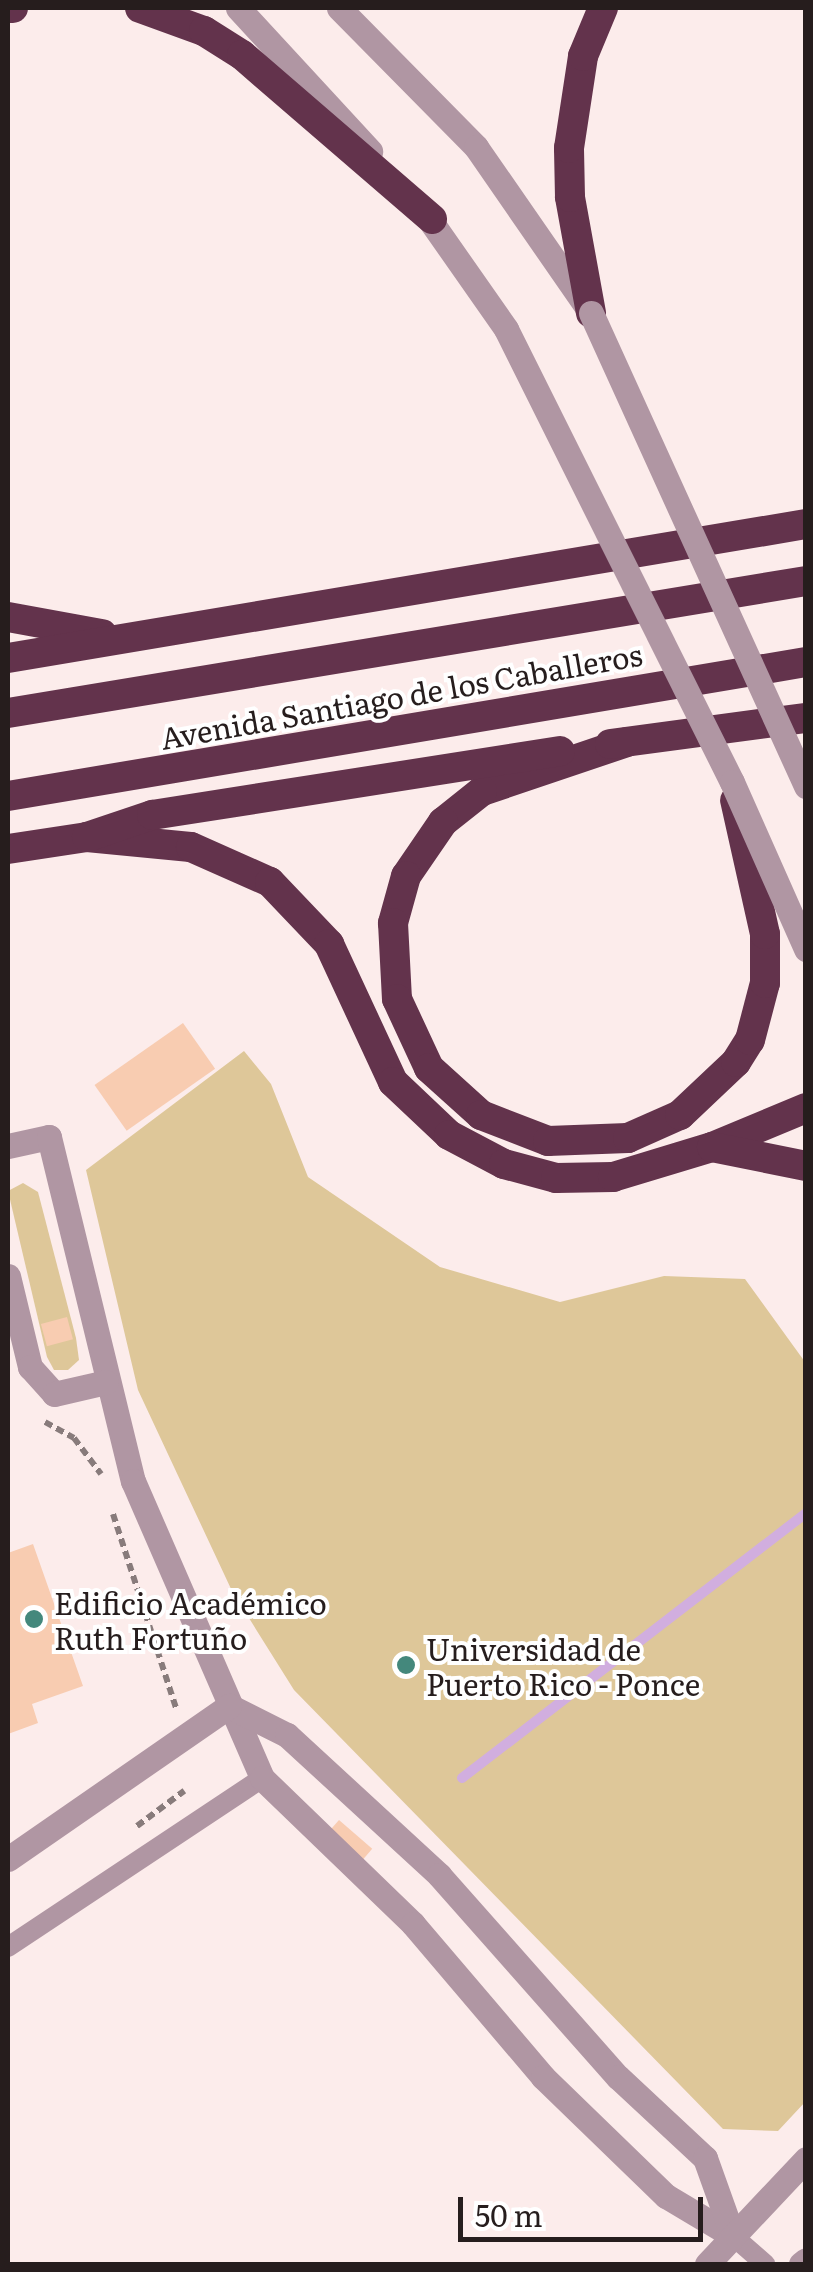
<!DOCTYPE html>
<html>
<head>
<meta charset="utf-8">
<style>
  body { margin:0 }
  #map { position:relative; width:813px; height:2272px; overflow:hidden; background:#fceceb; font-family:Literata,serif }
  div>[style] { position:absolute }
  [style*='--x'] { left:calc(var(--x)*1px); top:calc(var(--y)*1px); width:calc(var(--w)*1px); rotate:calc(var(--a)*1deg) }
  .green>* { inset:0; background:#dec799 }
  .stream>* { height:10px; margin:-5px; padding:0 5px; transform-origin:5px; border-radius:5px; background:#d1aedf }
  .building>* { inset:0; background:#f8ccb1; transform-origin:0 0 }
  .path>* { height:6px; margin-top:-3px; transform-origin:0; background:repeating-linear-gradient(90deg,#887b7b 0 8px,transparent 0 13px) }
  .service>* { height:20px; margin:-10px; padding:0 10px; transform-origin:10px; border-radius:10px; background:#b096a3 }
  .minor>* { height:25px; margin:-12.5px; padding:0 12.5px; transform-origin:12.5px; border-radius:12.5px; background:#b096a3 }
  .tertiary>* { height:25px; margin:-12.5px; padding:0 12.5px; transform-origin:12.5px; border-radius:12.5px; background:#b096a3 }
  .motorway>* { height:30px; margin:-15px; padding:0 15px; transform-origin:15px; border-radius:15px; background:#63334c }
  .tertiary-bridge>* { height:25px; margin:-12.5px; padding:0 12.5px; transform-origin:12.5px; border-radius:12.5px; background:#b096a3 }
  .dots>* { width:28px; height:28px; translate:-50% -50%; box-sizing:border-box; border:5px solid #fff; border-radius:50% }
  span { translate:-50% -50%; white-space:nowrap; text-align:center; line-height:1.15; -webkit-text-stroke:8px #fff; paint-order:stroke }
  .street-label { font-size:30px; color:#261d1d }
  .poi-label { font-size:30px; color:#261d1d }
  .left { translate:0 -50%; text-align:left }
  .frame { position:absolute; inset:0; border:10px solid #261d1d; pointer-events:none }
  .scale { position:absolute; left:458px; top:2197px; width:245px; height:45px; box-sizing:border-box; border:5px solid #261d1d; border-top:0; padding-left:12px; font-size:30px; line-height:35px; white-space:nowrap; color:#261d1d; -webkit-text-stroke:8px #fff; paint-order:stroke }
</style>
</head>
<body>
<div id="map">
  <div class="green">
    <i style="clip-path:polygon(244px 1051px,271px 1084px,308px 1177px,440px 1267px,560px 1302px,664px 1276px,745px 1279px,805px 1362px,806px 2101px,778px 2131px,723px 2129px,294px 1690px,232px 1591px,138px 1390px,86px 1170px)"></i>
    <i style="clip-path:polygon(23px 1183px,38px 1192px,76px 1338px,79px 1360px,68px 1370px,54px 1370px,47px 1357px,8px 1191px)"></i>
  </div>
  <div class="stream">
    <i style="--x:462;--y:1778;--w:434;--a:-37.6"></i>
  </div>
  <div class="building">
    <i style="left:183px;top:1023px;width:56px;height:108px;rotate:55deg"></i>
    <i style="left:67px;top:1317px;width:23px;height:27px;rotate:75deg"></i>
    <i style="clip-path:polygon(33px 1544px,83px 1686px,32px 1704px,38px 1723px,8px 1734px,8px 1553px)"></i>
    <i style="left:339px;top:1820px;width:44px;height:16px;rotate:41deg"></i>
  </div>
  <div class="path">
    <i style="--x:45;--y:1422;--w:33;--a:29"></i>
    <i style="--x:74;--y:1438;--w:45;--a:53.1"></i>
    <i style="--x:113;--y:1514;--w:207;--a:72"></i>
    <i style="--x:137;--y:1826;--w:59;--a:-36.7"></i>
  </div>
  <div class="service">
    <i style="--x:8;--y:1947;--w:305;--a:-33.6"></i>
    <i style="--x:733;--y:2236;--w:43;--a:41.2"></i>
  </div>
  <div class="minor">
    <i style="--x:8;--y:1146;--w:42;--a:-12.4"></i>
    <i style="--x:49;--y:1137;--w:354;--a:76.3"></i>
    <i style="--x:133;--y:1481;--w:324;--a:66.5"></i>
    <i style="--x:262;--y:1778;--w:210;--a:44"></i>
    <i style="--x:413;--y:1924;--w:201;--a:49.6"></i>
    <i style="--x:543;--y:2077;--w:171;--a:44.1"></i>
    <i style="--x:666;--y:2196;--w:78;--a:30.8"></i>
    <i style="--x:8;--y:1276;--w:94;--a:76.4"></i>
    <i style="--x:30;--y:1367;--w:36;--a:48"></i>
    <i style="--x:54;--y:1394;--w:53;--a:-13"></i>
    <i style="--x:229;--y:1706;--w:65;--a:26.6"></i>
    <i style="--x:287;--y:1735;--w:207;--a:42.6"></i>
    <i style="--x:439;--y:1875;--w:270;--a:48.5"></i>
    <i style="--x:618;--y:2077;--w:119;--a:43"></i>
    <i style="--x:705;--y:2158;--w:83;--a:70.3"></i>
    <i style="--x:8;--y:1859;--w:269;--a:-34.7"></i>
  </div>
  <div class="tertiary">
    <i style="--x:238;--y:8;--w:195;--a:47.3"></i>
    <i style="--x:339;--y:8;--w:195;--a:45.4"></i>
    <i style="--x:476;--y:147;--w:197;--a:55.3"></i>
    <i style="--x:420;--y:206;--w:150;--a:55"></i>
    <i style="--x:707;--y:2264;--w:144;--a:-46.7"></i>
    <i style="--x:801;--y:2264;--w:6;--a:-39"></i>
  </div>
  <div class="motorway">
    <i style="--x:8;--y:8;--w:5;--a:0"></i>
    <i style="--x:140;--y:8;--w:68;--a:19.8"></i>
    <i style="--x:204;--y:31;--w:45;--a:32.3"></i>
    <i style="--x:242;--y:55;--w:251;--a:40.8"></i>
    <i style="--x:591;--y:313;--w:118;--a:-100.3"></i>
    <i style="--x:570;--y:197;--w:49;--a:-91.2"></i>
    <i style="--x:569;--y:148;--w:93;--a:-81.3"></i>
    <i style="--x:583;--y:56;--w:52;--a:-67.4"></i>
    <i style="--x:8;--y:617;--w:96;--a:10.3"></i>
    <i style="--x:8;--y:658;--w:809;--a:-9.53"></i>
    <i style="--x:8;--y:713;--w:809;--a:-9.39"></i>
    <i style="--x:627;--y:742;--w:153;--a:161.3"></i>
    <i style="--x:482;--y:791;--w:50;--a:141.5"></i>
    <i style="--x:443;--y:822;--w:65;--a:124.4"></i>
    <i style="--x:406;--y:876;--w:49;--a:105.5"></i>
    <i style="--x:393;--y:923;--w:76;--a:87"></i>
    <i style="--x:397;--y:999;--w:76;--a:65.1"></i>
    <i style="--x:429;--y:1068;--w:70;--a:42.1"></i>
    <i style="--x:481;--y:1115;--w:72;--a:21.2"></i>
    <i style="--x:548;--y:1141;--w:80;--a:-2.1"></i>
    <i style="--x:628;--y:1138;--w:57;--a:-23.9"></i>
    <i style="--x:680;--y:1115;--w:77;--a:-43.4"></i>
    <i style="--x:736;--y:1062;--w:26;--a:-58"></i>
    <i style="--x:750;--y:1040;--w:59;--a:-75.3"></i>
    <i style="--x:765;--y:983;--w:49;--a:-90"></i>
    <i style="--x:765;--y:934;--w:137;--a:-102.6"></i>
    <i style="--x:610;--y:744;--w:198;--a:-7.6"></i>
    <i style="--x:8;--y:796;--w:809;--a:-9.53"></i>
    <i style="--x:87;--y:837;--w:104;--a:5.5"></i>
    <i style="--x:191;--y:847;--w:86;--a:23.9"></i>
    <i style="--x:270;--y:882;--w:86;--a:46.4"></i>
    <i style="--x:329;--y:944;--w:152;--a:65.1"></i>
    <i style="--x:393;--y:1082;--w:77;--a:43.4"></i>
    <i style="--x:449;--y:1135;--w:62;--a:27.8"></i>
    <i style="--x:504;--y:1164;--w:54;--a:15.1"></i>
    <i style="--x:556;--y:1178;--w:57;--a:-1"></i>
    <i style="--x:613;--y:1177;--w:103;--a:-16.9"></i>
    <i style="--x:712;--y:1147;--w:102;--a:-22.5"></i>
    <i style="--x:8;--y:849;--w:80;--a:-8.6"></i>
    <i style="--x:87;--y:837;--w:69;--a:-18.7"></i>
    <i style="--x:152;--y:815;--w:413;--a:-8.9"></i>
    <i style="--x:712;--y:1147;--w:96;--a:11.4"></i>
  </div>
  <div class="tertiary-bridge">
    <i style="--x:591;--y:313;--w:520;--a:65.56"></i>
    <i style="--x:506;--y:329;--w:506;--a:63.49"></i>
    <i style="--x:732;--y:782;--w:183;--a:66.1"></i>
  </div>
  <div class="dots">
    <i style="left:34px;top:1619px;background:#44887c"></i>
    <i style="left:406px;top:1665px;background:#44887c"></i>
  </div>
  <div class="street-label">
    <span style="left:401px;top:695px;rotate:-10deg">Avenida Santiago de los Caballeros</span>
  </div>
  <div class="poi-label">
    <span class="left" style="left:54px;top:1619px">Edificio Académico<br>Ruth Fortuño</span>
    <span class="left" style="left:426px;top:1665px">Universidad de<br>Puerto Rico - Ponce</span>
  </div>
  <div class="frame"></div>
  <div class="scale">50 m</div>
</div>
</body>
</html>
